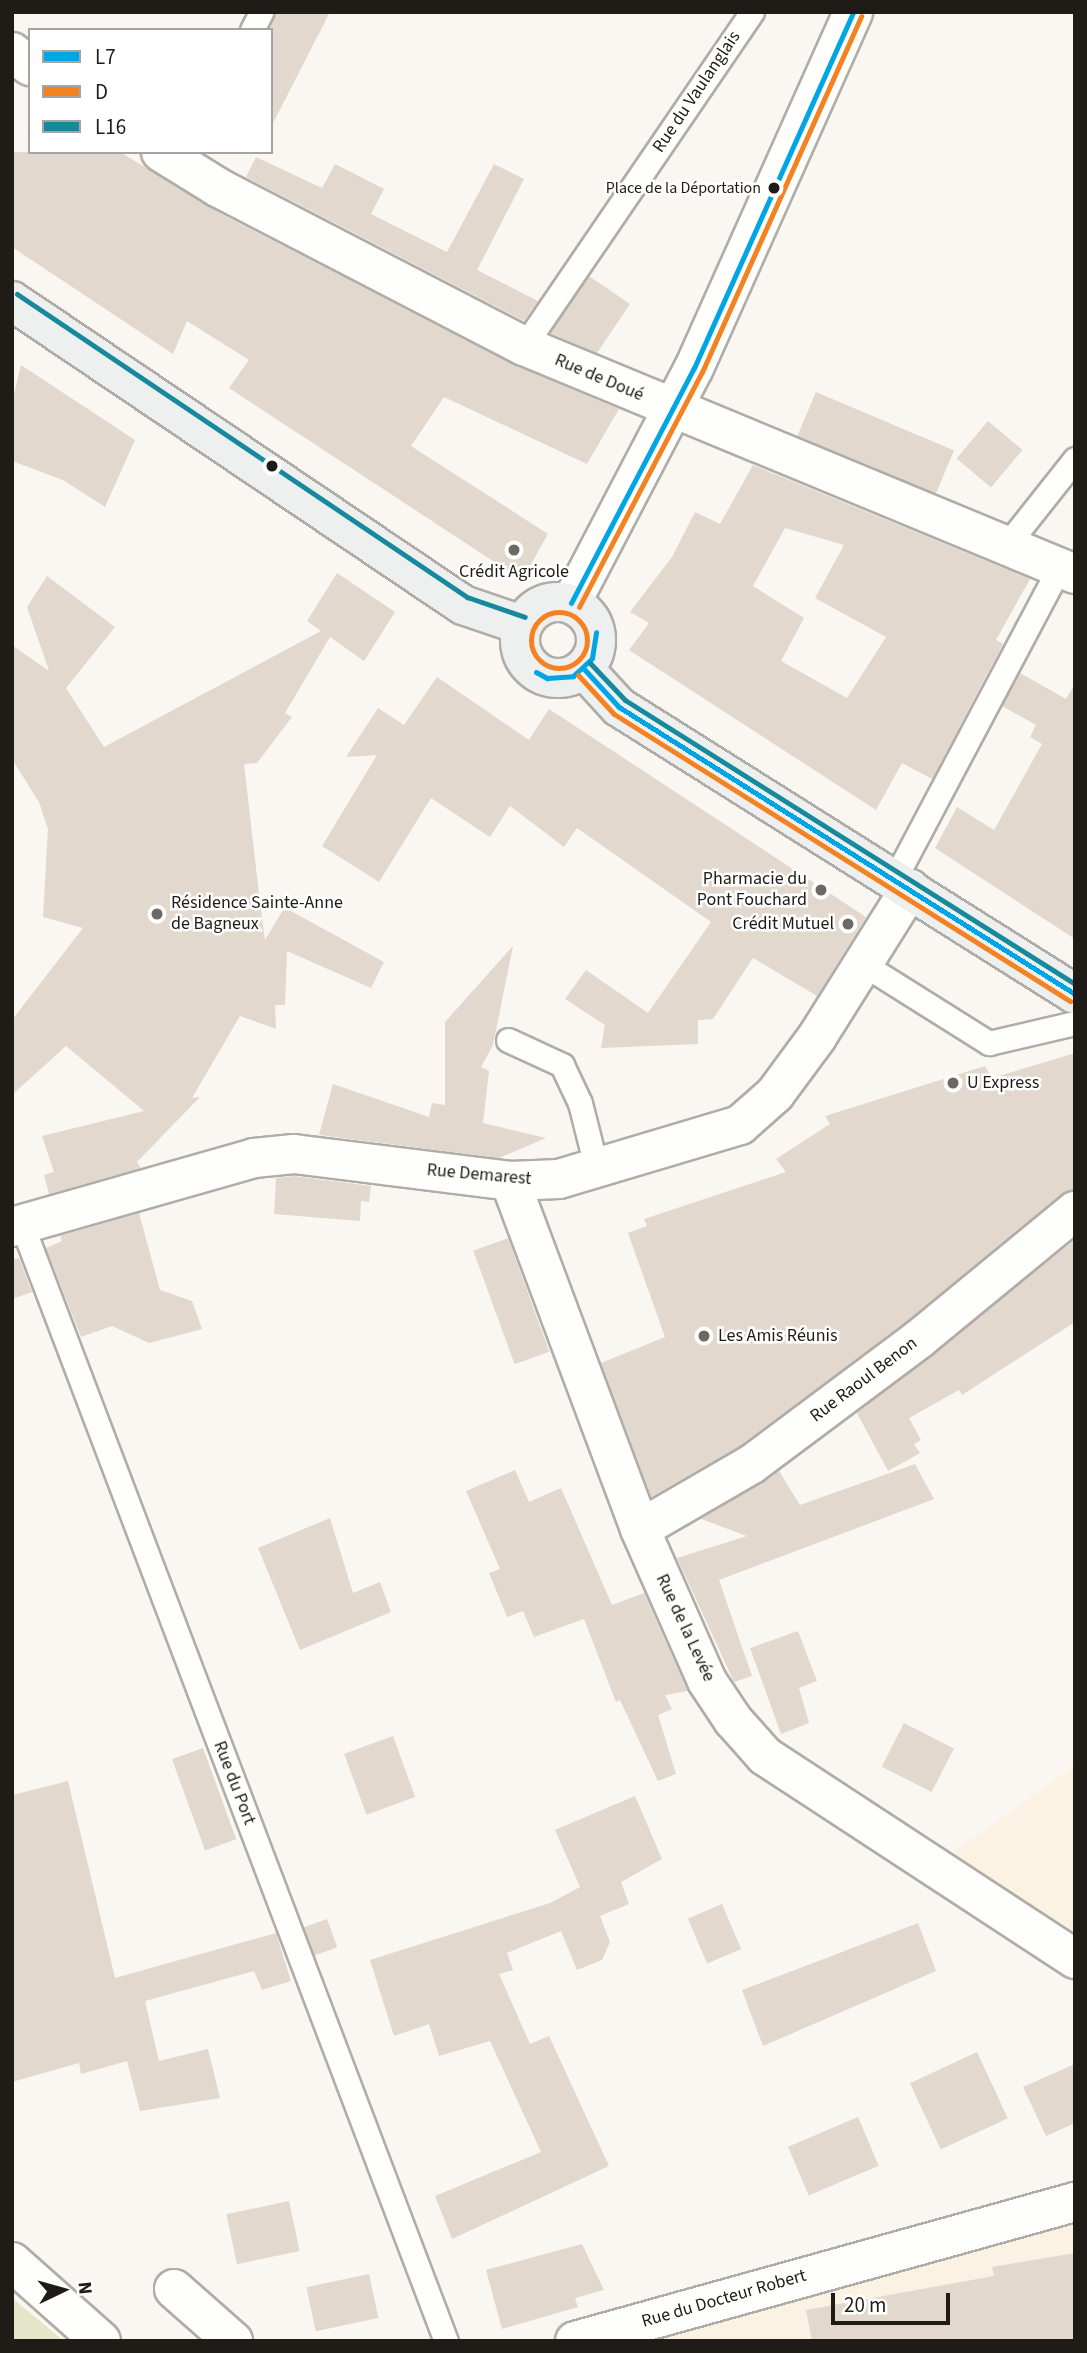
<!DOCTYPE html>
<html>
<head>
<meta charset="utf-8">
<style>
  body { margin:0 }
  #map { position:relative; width:1087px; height:2353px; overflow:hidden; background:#faf6f1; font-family:"Source Sans 3",sans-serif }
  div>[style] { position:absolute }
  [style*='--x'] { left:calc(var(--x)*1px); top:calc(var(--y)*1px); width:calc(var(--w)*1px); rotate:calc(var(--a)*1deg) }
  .built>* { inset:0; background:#fcf2e3 }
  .green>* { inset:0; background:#e5e6c9 }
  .building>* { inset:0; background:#e2d8ce; transform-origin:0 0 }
  .roads { filter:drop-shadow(2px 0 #b0aca7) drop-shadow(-2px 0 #b0aca7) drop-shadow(0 2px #b0aca7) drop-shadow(0 -2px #b0aca7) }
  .service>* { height:23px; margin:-11.5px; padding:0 11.5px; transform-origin:11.5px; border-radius:11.5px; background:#fefefd }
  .minor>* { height:38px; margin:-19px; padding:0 19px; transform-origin:19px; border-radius:19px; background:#fefefd }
  .tertiary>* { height:38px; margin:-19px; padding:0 19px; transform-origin:19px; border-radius:19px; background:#fefefd }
  .secondary>* { height:38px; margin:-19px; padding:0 19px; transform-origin:19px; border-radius:19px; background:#edf0ef }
  .secondary>.ring { margin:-19px; padding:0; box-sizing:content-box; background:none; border:38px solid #edf0ef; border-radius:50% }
  .bus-1>* { height:5px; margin:-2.5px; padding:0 2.5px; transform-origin:2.5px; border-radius:2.5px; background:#00a5e5 }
  .bus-2>* { height:5px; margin:-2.5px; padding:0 2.5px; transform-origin:2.5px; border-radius:2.5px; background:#f48221 }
  .bus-2>.ring { margin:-2.5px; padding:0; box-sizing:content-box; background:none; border:5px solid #f48221; border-radius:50% }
  .bus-3>* { height:5px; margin:-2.5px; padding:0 2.5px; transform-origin:2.5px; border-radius:2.5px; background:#168a9c }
  .dots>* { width:19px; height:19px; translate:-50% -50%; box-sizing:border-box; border:4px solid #fff; border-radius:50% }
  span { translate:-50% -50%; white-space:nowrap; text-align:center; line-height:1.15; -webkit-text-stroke:5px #fff; paint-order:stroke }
  .bus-label { font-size:16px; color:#1f1b16 }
  .right { translate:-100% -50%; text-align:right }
  .street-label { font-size:18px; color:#1f1b16 }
  .poi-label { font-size:18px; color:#1f1b16 }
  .left { translate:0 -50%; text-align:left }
  .frame { position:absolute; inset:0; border:14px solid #1f1b16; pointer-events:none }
  .legend { position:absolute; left:28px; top:28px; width:245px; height:126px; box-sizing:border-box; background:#fff; border:2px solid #a5a4a2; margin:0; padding:9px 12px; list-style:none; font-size:21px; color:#1f1b16 }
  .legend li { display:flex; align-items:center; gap:14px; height:35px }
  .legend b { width:35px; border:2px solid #a5a4a2 }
  .north { position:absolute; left:28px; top:2255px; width:70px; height:70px; -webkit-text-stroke:5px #fff; paint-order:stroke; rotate:85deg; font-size:19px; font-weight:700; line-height:28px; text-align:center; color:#1f1b16 }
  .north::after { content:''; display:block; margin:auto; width:24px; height:32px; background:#1f1b16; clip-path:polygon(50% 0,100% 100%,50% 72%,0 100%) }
  .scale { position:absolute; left:831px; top:2293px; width:119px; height:32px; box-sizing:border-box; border:4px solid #1f1b16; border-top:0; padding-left:9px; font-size:21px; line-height:24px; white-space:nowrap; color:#1f1b16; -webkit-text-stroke:5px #fff; paint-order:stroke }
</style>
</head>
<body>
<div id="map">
  <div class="built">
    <i style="clip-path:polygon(1075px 1766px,1075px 1936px,949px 1855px)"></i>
    <i style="clip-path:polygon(1075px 2218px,1075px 2341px,601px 2341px)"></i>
  </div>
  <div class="green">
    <i style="clip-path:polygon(12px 2298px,64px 2341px,12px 2341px)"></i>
  </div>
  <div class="building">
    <i style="clip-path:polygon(275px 12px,330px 12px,271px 127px,271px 23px)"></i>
    <i style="clip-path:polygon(12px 152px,120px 152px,225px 216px,514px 365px,619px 409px,587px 464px,444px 397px,411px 446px,548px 534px,522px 580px,229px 388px,249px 360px,187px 321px,173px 354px,12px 247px)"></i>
    <i style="clip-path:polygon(256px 157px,322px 188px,335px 164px,384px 189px,371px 214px,447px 252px,494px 164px,524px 179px,477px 270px,538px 301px,524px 321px,246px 177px)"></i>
    <i style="clip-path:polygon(589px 276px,630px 304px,597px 353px,550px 333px)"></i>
    <i style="clip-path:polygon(21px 365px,135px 440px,105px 507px,63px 480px,12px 461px,12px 403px)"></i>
    <i style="left:816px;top:392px;width:150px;height:48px;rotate:23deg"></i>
    <i style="left:988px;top:421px;width:45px;height:49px;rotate:40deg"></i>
    <i style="clip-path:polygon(evenodd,753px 465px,1030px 579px,996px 640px,1003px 644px,932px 779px,902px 763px,876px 810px,629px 650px,649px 623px,630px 612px,672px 557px,695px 512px,720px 524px,753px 465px,785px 528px,844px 545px,815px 598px,886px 637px,847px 698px,781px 661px,804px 618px,753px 586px,785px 528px)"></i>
    <i style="clip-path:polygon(337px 573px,395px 612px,364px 661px,330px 637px,285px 713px,292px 717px,257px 763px,244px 764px,259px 894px,265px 940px,289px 900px,289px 910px,384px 962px,371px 988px,287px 951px,285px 1005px,275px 1005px,276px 1029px,240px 1016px,192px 1098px,200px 1097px,137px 1162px,141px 1168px,49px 1194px,44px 1175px,54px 1172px,42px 1136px,144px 1111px,66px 1046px,12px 1095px,12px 1020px,83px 928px,43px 917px,48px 829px,39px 802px,12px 759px,12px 645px,49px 671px,27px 607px,47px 576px,115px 627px,66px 688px,104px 747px,321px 631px,307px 621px)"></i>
    <i style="clip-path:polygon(1020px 673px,1066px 699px,1075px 684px,1075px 939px,935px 848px,957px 807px,994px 830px,1042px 744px,1030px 737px,1036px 725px,1002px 706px)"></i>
    <i style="clip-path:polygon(437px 677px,529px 740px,549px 709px,866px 917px,817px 996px,753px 958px,713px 1019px,698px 1020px,698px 1044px,601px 1048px,605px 1025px,565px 999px,586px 970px,648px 1013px,711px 922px,577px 828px,564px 847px,510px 806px,490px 837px,431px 798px,379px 882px,322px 846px,377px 755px,346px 757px,378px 708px,404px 725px)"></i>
    <i style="clip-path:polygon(513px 946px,493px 1045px,481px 1067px,489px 1071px,483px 1123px,546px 1138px,499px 1158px,319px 1135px,333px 1084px,429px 1117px,432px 1103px,445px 1105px,445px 1022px)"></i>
    <i style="clip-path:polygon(1075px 1053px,1075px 1190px,1061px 1194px,906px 1322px,740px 1446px,651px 1497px,601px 1363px,665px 1337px,628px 1233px,647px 1226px,644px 1219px,786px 1172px,776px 1159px,830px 1124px,825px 1116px,985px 1066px,992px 1078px)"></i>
    <i style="clip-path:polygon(294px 1176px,371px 1186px,369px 1202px,361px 1201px,360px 1221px,274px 1214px,276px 1178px)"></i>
    <i style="clip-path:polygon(139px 1213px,160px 1290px,192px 1301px,202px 1329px,149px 1343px,112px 1326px,81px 1337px,46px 1248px,62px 1241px,60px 1236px)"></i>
    <i style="left:508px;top:1238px;width:121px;height:37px;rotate:70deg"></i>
    <i style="clip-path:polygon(1075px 1240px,1075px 1322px,962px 1395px,959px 1390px,909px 1418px,921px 1440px,914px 1444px,920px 1453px,888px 1471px,857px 1413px)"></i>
    <i style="clip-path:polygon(19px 1258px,32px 1292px,12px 1299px,12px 1260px)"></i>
    <i style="clip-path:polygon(915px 1464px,934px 1499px,719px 1580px,752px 1676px,734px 1682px,677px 1558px,747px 1536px,701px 1519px,779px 1471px,800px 1505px)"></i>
    <i style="clip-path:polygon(515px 1470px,529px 1502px,561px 1488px,612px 1605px,644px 1593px,688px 1691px,665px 1695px,672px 1709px,658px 1715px,676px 1774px,658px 1781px,620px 1700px,616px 1702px,584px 1619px,534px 1637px,523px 1611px,507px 1617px,489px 1573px,500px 1569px,466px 1491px)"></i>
    <i style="clip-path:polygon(330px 1518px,353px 1593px,380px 1582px,391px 1612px,300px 1650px,258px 1548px)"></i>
    <i style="clip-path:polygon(798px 1631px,817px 1681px,799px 1688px,809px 1723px,781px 1734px,750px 1648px)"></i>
    <i style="left:904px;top:1723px;width:56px;height:49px;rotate:27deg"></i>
    <i style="left:393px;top:1736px;width:65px;height:52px;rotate:70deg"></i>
    <i style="left:203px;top:1748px;width:97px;height:33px;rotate:70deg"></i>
    <i style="clip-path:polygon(68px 1781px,115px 1978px,276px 1933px,291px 1981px,262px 1990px,254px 1971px,145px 2001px,159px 2061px,208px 2049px,220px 2098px,140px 2111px,127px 2061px,81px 2074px,79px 2063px,12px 2082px,12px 1795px)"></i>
    <i style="clip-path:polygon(635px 1796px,662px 1859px,621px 1882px,629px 1904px,600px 1916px,610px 1942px,602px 1960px,577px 1970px,561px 1931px,507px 1953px,513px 1970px,499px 1974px,530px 2044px,549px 2036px,609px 2166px,452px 2239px,435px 2196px,541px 2152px,490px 2041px,439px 2056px,429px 2024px,394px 2036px,370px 1960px,550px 1903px,580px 1887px,555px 1830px)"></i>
    <i style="left:722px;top:1904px;width:49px;height:37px;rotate:67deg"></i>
    <i style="left:327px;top:1919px;width:30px;height:25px;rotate:70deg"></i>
    <i style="clip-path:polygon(918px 1923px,936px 1971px,763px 2046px,742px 1990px)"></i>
    <i style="left:977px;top:2052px;width:73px;height:74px;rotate:65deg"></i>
    <i style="clip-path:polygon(1075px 2064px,1075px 2123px,1046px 2136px,1023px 2087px)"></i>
    <i style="left:858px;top:2117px;width:53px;height:76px;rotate:67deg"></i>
    <i style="left:289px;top:2201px;width:51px;height:64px;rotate:78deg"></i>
    <i style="clip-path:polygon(582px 2244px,604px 2290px,575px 2298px,578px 2307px,502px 2329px,486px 2270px)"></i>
    <i style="clip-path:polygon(1075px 2253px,1075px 2341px,812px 2341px,806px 2310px,994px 2276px,992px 2267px)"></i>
    <i style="left:369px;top:2274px;width:45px;height:64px;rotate:78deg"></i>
  </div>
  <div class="roads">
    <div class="service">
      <i style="--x:252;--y:30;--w:20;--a:-63"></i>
      <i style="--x:524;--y:346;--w:404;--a:-55.7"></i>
      <i style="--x:1006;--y:546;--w:111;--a:-51.6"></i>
      <i style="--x:894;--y:880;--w:354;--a:-62.1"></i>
      <i style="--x:863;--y:964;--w:149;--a:32.1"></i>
      <i style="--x:989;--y:1043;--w:88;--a:-13.1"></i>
      <i style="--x:508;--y:1040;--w:60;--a:24.8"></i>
      <i style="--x:562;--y:1065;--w:42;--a:64.7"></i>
      <i style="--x:580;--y:1103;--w:69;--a:75.8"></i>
      <i style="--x:22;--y:1225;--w:1194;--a:69.2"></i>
    </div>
    <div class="minor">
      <i style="--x:12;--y:52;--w:23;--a:38"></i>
      <i style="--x:161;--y:152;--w:68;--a:31.8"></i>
      <i style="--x:219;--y:188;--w:343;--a:27.4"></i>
      <i style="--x:524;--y:346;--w:596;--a:22.48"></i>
      <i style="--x:510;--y:1181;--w:371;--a:69.5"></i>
      <i style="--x:640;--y:1529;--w:166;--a:66.2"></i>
      <i style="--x:707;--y:1681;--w:47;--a:56.3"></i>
      <i style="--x:733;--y:1720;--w:48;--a:48.4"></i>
      <i style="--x:765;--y:1756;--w:371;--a:33.2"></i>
      <i style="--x:12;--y:1227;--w:252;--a:-15.9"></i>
      <i style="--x:254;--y:1158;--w:40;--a:-5.7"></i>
      <i style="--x:294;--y:1154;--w:218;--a:7.1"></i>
      <i style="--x:510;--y:1181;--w:49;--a:-2.3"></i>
      <i style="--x:559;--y:1179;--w:189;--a:-16.6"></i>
      <i style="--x:740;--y:1125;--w:47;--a:-41.5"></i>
      <i style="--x:775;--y:1094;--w:71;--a:-53.6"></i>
      <i style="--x:817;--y:1037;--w:175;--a:-57.9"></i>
      <i style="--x:640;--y:1529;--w:129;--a:-30.1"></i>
      <i style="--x:752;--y:1464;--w:209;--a:-36.8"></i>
      <i style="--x:919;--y:1339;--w:202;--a:-39.4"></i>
      <i style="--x:174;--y:2289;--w:79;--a:41.4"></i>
      <i style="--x:575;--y:2341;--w:519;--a:-15.54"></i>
    </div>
    <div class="tertiary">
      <i style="--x:571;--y:603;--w:265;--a:-62.4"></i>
      <i style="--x:694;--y:368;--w:390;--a:-65.9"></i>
      <i style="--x:12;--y:2262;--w:119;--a:41.6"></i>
    </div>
    <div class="secondary">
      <i style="--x:12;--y:301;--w:544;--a:33.98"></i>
      <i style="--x:463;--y:605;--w:62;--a:18.7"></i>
      <i class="ring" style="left:520px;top:602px;width:38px;height:38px"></i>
      <i style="--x:584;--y:669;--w:52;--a:47.4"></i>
      <i style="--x:619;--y:707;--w:539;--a:32.19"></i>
    </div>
  </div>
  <div class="bus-1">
    <i style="--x:571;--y:603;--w:265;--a:-62.4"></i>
    <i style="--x:694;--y:368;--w:390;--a:-65.9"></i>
    <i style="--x:584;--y:669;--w:52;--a:47.4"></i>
    <i style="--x:619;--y:707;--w:539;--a:32.19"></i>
    <i style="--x:536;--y:672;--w:13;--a:29"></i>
    <i style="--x:547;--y:678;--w:26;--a:-4"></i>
    <i style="--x:573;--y:676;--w:26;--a:-43"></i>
    <i style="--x:592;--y:658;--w:26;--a:-81"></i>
  </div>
  <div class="bus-2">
    <i style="--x:579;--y:607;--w:265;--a:-62.4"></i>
    <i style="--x:702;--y:372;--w:390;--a:-65.9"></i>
    <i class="ring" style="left:531px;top:612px;width:51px;height:51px"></i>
    <i style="--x:578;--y:675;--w:53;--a:47.3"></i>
    <i style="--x:614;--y:714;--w:539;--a:32.19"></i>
  </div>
  <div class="bus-3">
    <i style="--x:17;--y:294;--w:543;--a:33.95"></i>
    <i style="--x:467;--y:597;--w:61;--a:19"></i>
    <i style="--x:590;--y:663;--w:51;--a:46.6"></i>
    <i style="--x:625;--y:700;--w:532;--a:32.26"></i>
  </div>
  <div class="dots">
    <i style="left:774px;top:188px;background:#1f1b16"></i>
    <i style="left:272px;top:466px;background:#1f1b16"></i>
    <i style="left:514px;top:550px;background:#6c6863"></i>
    <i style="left:821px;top:890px;background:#6c6863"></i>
    <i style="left:157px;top:914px;background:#6c6863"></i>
    <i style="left:848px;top:924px;background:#6c6863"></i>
    <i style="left:953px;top:1083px;background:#6c6863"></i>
    <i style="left:704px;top:1336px;background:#6c6863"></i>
  </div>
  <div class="bus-label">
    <span class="right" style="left:761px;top:188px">Place de la Déportation</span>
  </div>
  <div class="street-label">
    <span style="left:697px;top:92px;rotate:-56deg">Rue du Vaulanglais</span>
    <span style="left:599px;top:378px;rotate:23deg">Rue de Doué</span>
    <span style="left:479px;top:1175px;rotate:5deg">Rue Demarest</span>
    <span style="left:864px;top:1380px;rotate:-37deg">Rue Raoul Benon</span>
    <span style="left:685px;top:1628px;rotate:65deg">Rue de la Levée</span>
    <span style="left:234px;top:1783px;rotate:69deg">Rue du Port</span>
    <span style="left:724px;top:2299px;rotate:-16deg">Rue du Docteur Robert</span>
  </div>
  <div class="poi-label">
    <span style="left:514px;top:572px">Crédit Agricole</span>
    <span class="right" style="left:807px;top:890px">Pharmacie du<br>Pont Fouchard</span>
    <span class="left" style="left:171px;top:914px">Résidence Sainte-Anne<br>de Bagneux</span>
    <span class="right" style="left:834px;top:924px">Crédit Mutuel</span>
    <span class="left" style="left:967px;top:1083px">U Express</span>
    <span class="left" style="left:718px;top:1336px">Les Amis Réunis</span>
  </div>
  <div class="frame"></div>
  <ul class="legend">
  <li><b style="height:9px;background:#00a5e5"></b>L7</li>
  <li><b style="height:9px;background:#f48221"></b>D</li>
  <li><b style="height:9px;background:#168a9c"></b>L16</li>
  </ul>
  <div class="north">N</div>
  <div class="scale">20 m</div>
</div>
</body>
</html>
